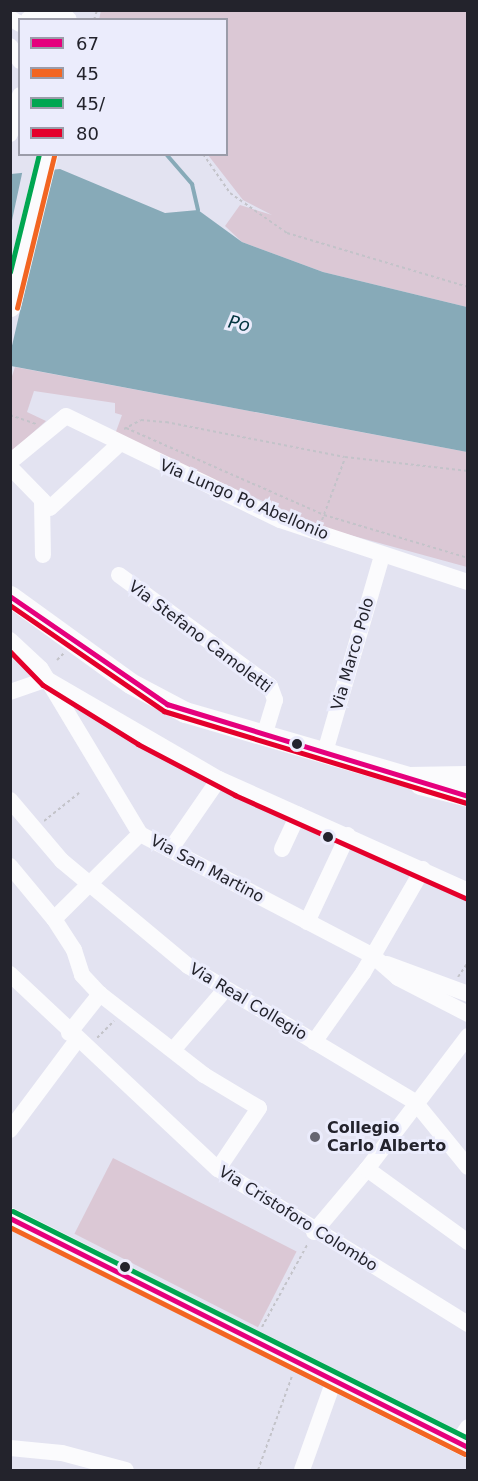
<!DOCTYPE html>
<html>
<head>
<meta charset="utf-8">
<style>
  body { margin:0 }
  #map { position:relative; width:478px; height:1481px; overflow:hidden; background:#e3e3f1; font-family:"DejaVu Sans",sans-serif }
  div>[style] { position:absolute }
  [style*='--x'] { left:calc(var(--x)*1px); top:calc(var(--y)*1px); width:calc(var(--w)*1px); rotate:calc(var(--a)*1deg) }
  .green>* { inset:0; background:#dbc8d5; transform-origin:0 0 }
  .water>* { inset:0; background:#87aab8 }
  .pier>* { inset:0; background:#e3e3f1 }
  .stream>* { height:4px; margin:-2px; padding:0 2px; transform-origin:2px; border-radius:2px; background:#87aab8 }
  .path>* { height:2px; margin-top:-1px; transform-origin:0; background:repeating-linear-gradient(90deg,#c3c3c9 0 3px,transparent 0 6px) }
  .minor>* { height:16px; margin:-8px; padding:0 8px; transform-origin:8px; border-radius:8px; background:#fbfbfd }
  .major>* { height:21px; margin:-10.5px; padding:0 10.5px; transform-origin:10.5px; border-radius:10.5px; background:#fbfbfd }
  .bus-1>* { height:4.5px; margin:-2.25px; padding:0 2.25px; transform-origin:2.25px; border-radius:2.25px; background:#e5007d }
  .bus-2>* { height:4.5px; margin:-2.25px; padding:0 2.25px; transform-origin:2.25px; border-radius:2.25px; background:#f26522 }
  .bus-3>* { height:4.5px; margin:-2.25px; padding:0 2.25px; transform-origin:2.25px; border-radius:2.25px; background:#00a651 }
  .bus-4>* { height:4.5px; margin:-2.25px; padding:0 2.25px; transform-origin:2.25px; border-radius:2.25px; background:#e4002b }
  .dots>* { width:16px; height:16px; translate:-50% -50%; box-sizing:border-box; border:3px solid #ebecfc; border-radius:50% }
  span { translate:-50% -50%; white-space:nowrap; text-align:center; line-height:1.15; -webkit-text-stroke:6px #ebecfc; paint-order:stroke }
  .street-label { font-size:16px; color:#23232c }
  .poi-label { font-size:16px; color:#23232c; font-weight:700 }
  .left { translate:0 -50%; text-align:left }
  .water-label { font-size:18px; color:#01333e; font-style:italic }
  .frame { position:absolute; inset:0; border:12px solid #23232c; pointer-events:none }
  .legend { position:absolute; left:18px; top:18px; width:210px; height:138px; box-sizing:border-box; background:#ebecfc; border:2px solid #9b9ca9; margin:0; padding:8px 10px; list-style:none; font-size:18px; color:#23232c }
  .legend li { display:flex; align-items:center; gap:12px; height:30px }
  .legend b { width:30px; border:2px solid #9b9ca9 }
</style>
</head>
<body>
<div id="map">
  <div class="green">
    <i style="clip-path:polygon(101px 10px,467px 11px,467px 307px,323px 272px,242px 242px,225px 226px,240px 205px,272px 215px,243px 200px,208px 155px,226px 154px,226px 20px,99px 20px)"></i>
    <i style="clip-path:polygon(15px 367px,467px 452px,467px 567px,328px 529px,114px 437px,122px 415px,115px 413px,115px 403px,34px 391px,27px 412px,46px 421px,11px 452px,11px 379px)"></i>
    <i style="left:113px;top:1158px;width:206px;height:85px;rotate:27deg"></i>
  </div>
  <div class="water">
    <i style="clip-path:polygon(60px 169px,165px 213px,198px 210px,242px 242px,323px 272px,467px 307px,467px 452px,11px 366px,11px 174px)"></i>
  </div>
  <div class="pier">
    <i style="clip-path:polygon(53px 168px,11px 350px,11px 225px,23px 169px)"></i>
  </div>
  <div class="stream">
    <i style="--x:166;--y:154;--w:40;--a:49"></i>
    <i style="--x:192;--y:184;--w:27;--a:77"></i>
  </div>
  <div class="path">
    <i style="--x:94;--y:20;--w:10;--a:-73"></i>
    <i style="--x:203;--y:154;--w:47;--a:55.3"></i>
    <i style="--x:230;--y:193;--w:70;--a:35.1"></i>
    <i style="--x:287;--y:233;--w:189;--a:16.6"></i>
    <i style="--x:10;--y:415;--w:28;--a:19"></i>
    <i style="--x:126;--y:428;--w:216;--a:23.7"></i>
    <i style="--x:324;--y:515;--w:150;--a:16.6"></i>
    <i style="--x:124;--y:429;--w:19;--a:-28"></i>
    <i style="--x:141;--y:420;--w:25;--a:5"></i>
    <i style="--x:166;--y:422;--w:182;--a:11.1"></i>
    <i style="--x:345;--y:457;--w:124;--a:6.5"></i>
    <i style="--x:322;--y:520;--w:66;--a:-69.6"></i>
    <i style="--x:57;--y:660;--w:10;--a:-45"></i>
    <i style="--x:44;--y:821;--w:45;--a:-38.7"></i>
    <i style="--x:458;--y:977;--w:18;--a:-56"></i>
    <i style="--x:97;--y:1038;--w:24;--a:-45"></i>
    <i style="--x:262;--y:1327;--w:94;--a:-61.2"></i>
    <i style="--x:258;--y:1470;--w:100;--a:-70.1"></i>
  </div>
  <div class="minor">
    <i style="--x:10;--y:18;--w:12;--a:31"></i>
    <i style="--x:10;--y:46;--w:18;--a:56"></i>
    <i style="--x:10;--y:134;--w:40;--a:-75.6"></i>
    <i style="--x:10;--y:462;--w:72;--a:-39.4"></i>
    <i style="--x:66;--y:416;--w:238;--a:25.9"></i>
    <i style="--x:280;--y:520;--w:198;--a:18.3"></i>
    <i style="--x:10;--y:467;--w:57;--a:45.7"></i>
    <i style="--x:50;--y:508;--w:93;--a:-42.8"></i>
    <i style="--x:42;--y:500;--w:55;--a:89"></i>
    <i style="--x:119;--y:575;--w:187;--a:36.3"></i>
    <i style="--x:270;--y:686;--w:15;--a:70"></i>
    <i style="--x:275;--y:700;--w:37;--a:107"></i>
    <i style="--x:10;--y:640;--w:42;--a:43.1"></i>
    <i style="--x:41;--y:669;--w:192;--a:59"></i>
    <i style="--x:140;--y:834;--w:263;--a:27.6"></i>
    <i style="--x:373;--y:956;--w:33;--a:41"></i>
    <i style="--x:398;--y:978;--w:79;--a:27.2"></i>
    <i style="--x:48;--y:680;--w:198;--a:30.1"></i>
    <i style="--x:219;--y:779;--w:273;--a:24.2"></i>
    <i style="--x:10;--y:692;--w:39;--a:-19"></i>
    <i style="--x:325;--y:752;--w:204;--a:-73.8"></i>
    <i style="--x:10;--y:800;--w:80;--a:49.6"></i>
    <i style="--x:62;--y:861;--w:164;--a:39.8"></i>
    <i style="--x:188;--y:966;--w:265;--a:30.9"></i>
    <i style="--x:415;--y:1102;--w:84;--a:50.8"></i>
    <i style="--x:282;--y:849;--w:38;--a:-65"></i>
    <i style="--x:170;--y:850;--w:86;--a:-55.4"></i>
    <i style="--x:10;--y:866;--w:69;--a:50.3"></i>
    <i style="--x:54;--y:919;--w:37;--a:57"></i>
    <i style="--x:74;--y:950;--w:26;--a:72"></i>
    <i style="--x:82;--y:975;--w:26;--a:47"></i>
    <i style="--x:100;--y:994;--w:132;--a:37.9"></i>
    <i style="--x:204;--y:1075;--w:64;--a:31"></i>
    <i style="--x:259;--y:1108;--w:73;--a:123.9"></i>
    <i style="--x:54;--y:919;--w:121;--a:-44.7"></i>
    <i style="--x:307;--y:922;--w:96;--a:-64.8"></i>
    <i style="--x:387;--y:964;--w:86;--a:20.3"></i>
    <i style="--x:10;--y:974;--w:285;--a:43.2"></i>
    <i style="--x:218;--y:1169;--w:294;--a:31.8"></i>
    <i style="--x:69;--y:1033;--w:50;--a:-51.5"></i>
    <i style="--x:314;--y:1042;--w:85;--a:-54.6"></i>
    <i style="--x:363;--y:973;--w:120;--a:-60"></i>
    <i style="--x:173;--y:1050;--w:78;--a:-49.2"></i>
    <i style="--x:10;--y:1130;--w:112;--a:-53.3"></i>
    <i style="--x:367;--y:1169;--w:167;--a:-52.8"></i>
    <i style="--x:314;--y:1232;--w:82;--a:-49.9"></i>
    <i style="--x:367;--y:1169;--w:125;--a:35.9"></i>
    <i style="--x:458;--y:1442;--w:18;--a:-56"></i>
    <i style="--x:10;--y:1448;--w:52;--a:5.5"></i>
    <i style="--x:62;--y:1453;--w:66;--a:14.9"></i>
    <i style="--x:302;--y:1470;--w:96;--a:-70.4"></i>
  </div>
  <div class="major">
    <i style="--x:51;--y:10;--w:18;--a:34"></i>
    <i style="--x:30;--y:20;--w:21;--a:-29"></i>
    <i style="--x:10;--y:306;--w:156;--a:-76.3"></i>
    <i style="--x:10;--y:596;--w:148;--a:35.9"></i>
    <i style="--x:130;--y:683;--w:62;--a:27.8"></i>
    <i style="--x:185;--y:712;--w:233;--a:16.2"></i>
    <i style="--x:409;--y:777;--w:57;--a:-1"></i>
    <i style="--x:420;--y:784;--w:49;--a:14"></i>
    <i style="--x:10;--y:1218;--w:512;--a:26.57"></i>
  </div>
  <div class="bus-1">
    <i style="--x:10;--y:596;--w:191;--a:34.5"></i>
    <i style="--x:167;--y:704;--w:315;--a:17"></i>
    <i style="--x:10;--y:1218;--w:512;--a:26.57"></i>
  </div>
  <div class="bus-2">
    <i style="--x:17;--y:308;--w:156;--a:-76.3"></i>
    <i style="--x:10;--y:1227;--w:508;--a:26.51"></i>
  </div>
  <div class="bus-3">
    <i style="--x:10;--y:272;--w:122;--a:-76.2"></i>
    <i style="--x:13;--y:1211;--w:508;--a:26.51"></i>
  </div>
  <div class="bus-4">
    <i style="--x:10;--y:605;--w:187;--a:34.5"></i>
    <i style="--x:164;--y:711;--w:316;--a:16.9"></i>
    <i style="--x:10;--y:651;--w:47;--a:45.9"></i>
    <i style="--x:43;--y:685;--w:112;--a:31.8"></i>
    <i style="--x:138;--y:744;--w:110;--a:27.7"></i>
    <i style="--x:235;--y:795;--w:252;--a:24.1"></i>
  </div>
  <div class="dots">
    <i style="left:297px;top:744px;background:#23232c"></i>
    <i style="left:328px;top:837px;background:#23232c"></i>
    <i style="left:315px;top:1137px;background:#666671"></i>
    <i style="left:125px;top:1267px;background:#23232c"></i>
  </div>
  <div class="street-label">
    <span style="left:244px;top:500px;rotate:23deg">Via Lungo Po Abellonio</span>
    <span style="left:200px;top:637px;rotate:37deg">Via Stefano Camoletti</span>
    <span style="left:353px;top:654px;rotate:-74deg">Via Marco Polo</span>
    <span style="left:207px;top:869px;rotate:28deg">Via San Martino</span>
    <span style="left:248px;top:1002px;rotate:31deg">Via Real Collegio</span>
    <span style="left:298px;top:1219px;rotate:32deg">Via Cristoforo Colombo</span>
  </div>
  <div class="poi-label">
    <span class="left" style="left:327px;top:1137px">Collegio<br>Carlo Alberto</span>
  </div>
  <div class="water-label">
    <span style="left:239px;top:324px;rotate:12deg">Po</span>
  </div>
  <div class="frame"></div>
  <ul class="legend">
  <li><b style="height:8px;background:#e5007d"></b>67</li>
  <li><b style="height:8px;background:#f26522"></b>45</li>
  <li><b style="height:8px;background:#00a651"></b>45/</li>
  <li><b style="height:8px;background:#e4002b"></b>80</li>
  </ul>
</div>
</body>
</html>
